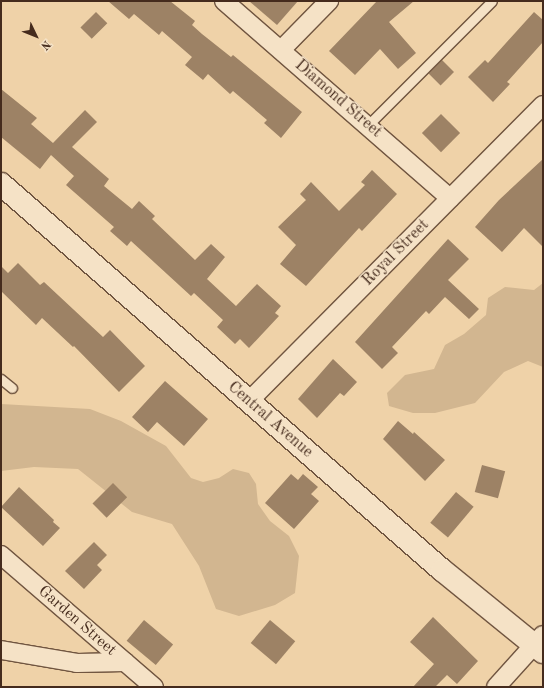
<!DOCTYPE html>
<html>
<head>
<meta charset="utf-8">
<style>
  body { margin:0 }
  #map { position:relative; width:544px; height:688px; overflow:hidden; background:#efd2a8; font-family:"Old Standard TT",serif }
  div>[style] { position:absolute }
  [style*='--x'] { left:calc(var(--x)*1px); top:calc(var(--y)*1px); width:calc(var(--w)*1px); rotate:calc(var(--a)*1deg) }
  .green>* { inset:0; background:#d2b690 }
  .building>* { inset:0; background:#9d8265; transform-origin:0 0 }
  .roads { filter:drop-shadow(1px 0 #705540) drop-shadow(-1px 0 #705540) drop-shadow(0 1px #705540) drop-shadow(0 -1px #705540) }
  .service>* { height:9px; margin:-4.5px; padding:0 4.5px; transform-origin:4.5px; border-radius:4.5px; background:#f5e2c6 }
  .minor>* { height:18px; margin:-9px; padding:0 9px; transform-origin:9px; border-radius:9px; background:#f5e2c6 }
  .tertiary>* { height:22px; margin:-11px; padding:0 11px; transform-origin:11px; border-radius:11px; background:#f5e2c6 }
  span { translate:-50% -50%; white-space:nowrap; text-align:center; line-height:1.15; -webkit-text-stroke:3px #f5e2c6; paint-order:stroke }
  .street-label { font-size:16px; color:#452b1d }
  .frame { position:absolute; inset:0; border:2px solid #452b1d; pointer-events:none }
  .north { position:absolute; left:16px; top:16px; width:40px; height:40px; -webkit-text-stroke:3px #f5e2c6; paint-order:stroke; rotate:133deg; font-size:11px; font-weight:700; line-height:16px; text-align:center; color:#452b1d }
  .north::after { content:''; display:block; margin:auto; width:14px; height:18px; background:#452b1d; clip-path:polygon(50% 0,100% 100%,50% 72%,0 100%) }
</style>
</head>
<body>
<div id="map">
  <div class="green">
    <i style="clip-path:polygon(543px 283px,543px 367px,528px 361px,504px 372px,475px 403px,435px 413px,413px 413px,389px 406px,387px 393px,405px 375px,434px 369px,445px 345px,464px 334px,486px 315px,488px 298px,505px 287px,534px 290px)"></i>
    <i style="clip-path:polygon(1px 404px,90px 409px,121px 421px,166px 446px,191px 478px,203px 482px,219px 478px,233px 469px,249px 473px,256px 484px,258px 504px,270px 521px,289px 536px,299px 556px,295px 593px,275px 605px,239px 616px,216px 609px,199px 566px,172px 524px,132px 512px,78px 469px,34px 467px,1px 471px)"></i>
  </div>
  <div class="building">
    <i style="clip-path:polygon(108px 1px,170px 1px,195px 21px,192px 25px,202px 34px,231px 57px,233px 55px,302px 112px,281px 138px,264px 123px,267px 120px,233px 91px,230px 94px,208px 74px,203px 80px,185px 65px,192px 57px,162px 31px,159px 35px,134px 14px,129px 19px)"></i>
    <i style="clip-path:polygon(249px 1px,298px 1px,277px 25px)"></i>
    <i style="clip-path:polygon(377px 1px,414px 1px,389px 22px,416px 53px,398px 69px,380px 49px,355px 75px,329px 51px)"></i>
    <i style="left:96px;top:12px;width:16px;height:22px;rotate:45deg"></i>
    <i style="clip-path:polygon(534px 12px,543px 20px,543px 42px,507px 82px,510px 84px,493px 102px,468px 77px,485px 60px,488px 63px)"></i>
    <i style="left:442px;top:60px;width:17px;height:19px;rotate:45deg"></i>
    <i style="clip-path:polygon(1px 89px,37px 118px,31px 124px,53px 143px,85px 110px,97px 122px,72px 147px,109px 179px,104px 186px,132px 209px,139px 201px,155px 216px,152px 219px,195px 260px,211px 244px,225px 257px,207px 279px,236px 306px,257px 284px,281px 306px,275px 313px,279px 316px,249px 348px,240px 339px,235px 344px,217px 327px,223px 320px,194px 293px,191px 296px,131px 241px,127px 246px,110px 231px,114px 227px,66px 185px,74px 176px,51px 155px,40px 169px,1px 137px)"></i>
    <i style="left:441px;top:114px;width:27px;height:27px;rotate:45deg"></i>
    <i style="clip-path:polygon(543px 159px,543px 247px,524px 228px,502px 252px,475px 227px,499px 200px)"></i>
    <i style="clip-path:polygon(372px 170px,397px 194px,362px 231px,359px 228px,306px 286px,280px 264px,296px 245px,278px 227px,306px 200px,300px 194px,311px 182px,339px 211px,365px 185px,361px 182px)"></i>
    <i style="clip-path:polygon(448px 239px,469px 259px,448px 280px,479px 309px,469px 319px,445px 297px,429px 314px,426px 311px,392px 347px,398px 353px,382px 369px,355px 342px)"></i>
    <i style="clip-path:polygon(18px 263px,40px 285px,44px 282px,103px 337px,110px 330px,145px 366px,119px 392px,74px 346px,73px 347px,42px 318px,36px 325px,1px 291px,1px 266px,8px 273px)"></i>
    <i style="clip-path:polygon(333px 359px,357px 382px,344px 396px,340px 393px,317px 418px,298px 399px)"></i>
    <i style="clip-path:polygon(165px 381px,208px 419px,184px 446px,157px 422px,148px 432px,132px 417px)"></i>
    <i style="clip-path:polygon(398px 421px,413px 434px,414px 432px,445px 460px,425px 481px,383px 439px)"></i>
    <i style="left:482px;top:465px;width:24px;height:28px;rotate:15deg"></i>
    <i style="clip-path:polygon(291px 474px,298px 480px,303px 474px,318px 487px,311px 494px,319px 501px,294px 529px,265px 503px)"></i>
    <i style="left:113px;top:483px;width:20px;height:29px;rotate:45deg"></i>
    <i style="clip-path:polygon(19px 487px,54px 520px,53px 522px,60px 528px,43px 546px,1px 507px)"></i>
    <i style="left:456px;top:492px;width:23px;height:40px;rotate:40deg"></i>
    <i style="clip-path:polygon(94px 542px,107px 555px,97px 565px,102px 570px,84px 589px,65px 571px)"></i>
    <i style="clip-path:polygon(433px 617px,478px 661px,457px 684px,447px 675px,435px 687px,413px 687px,434px 664px,410px 642px)"></i>
    <i style="left:144px;top:620px;width:38px;height:27px;rotate:40deg"></i>
    <i style="left:270px;top:620px;width:33px;height:30px;rotate:40deg"></i>
  </div>
  <div class="roads">
    <div class="service">
      <i style="--x:368;--y:125;--w:175;--a:-45"></i>
      <i style="--x:1;--y:379;--w:14;--a:39"></i>
    </div>
    <div class="minor">
      <i style="--x:224;--y:1;--w:300;--a:41.1"></i>
      <i style="--x:281;--y:50;--w:69;--a:-45.6"></i>
      <i style="--x:249;--y:401;--w:417;--a:-45.2"></i>
      <i style="--x:1;--y:555;--w:202;--a:40.8"></i>
      <i style="--x:1;--y:650;--w:77;--a:9.7"></i>
      <i style="--x:77;--y:663;--w:48;--a:-1.2"></i>
      <i style="--x:496;--y:687;--w:70;--a:-47.9"></i>
    </div>
    <div class="tertiary">
      <i style="--x:1;--y:184;--w:586;--a:41.2"></i>
      <i style="--x:442;--y:570;--w:130;--a:39.1"></i>
    </div>
  </div>
  <div class="street-label">
    <span style="left:338px;top:99px;rotate:41deg">Diamond Street</span>
    <span style="left:396px;top:253px;rotate:-45deg">Royal Street</span>
    <span style="left:270px;top:420px;rotate:41deg">Central Avenue</span>
    <span style="left:77px;top:621px;rotate:41deg">Garden Street</span>
  </div>
  <div class="frame"></div>
  <div class="north">N</div>
</div>
</body>
</html>
